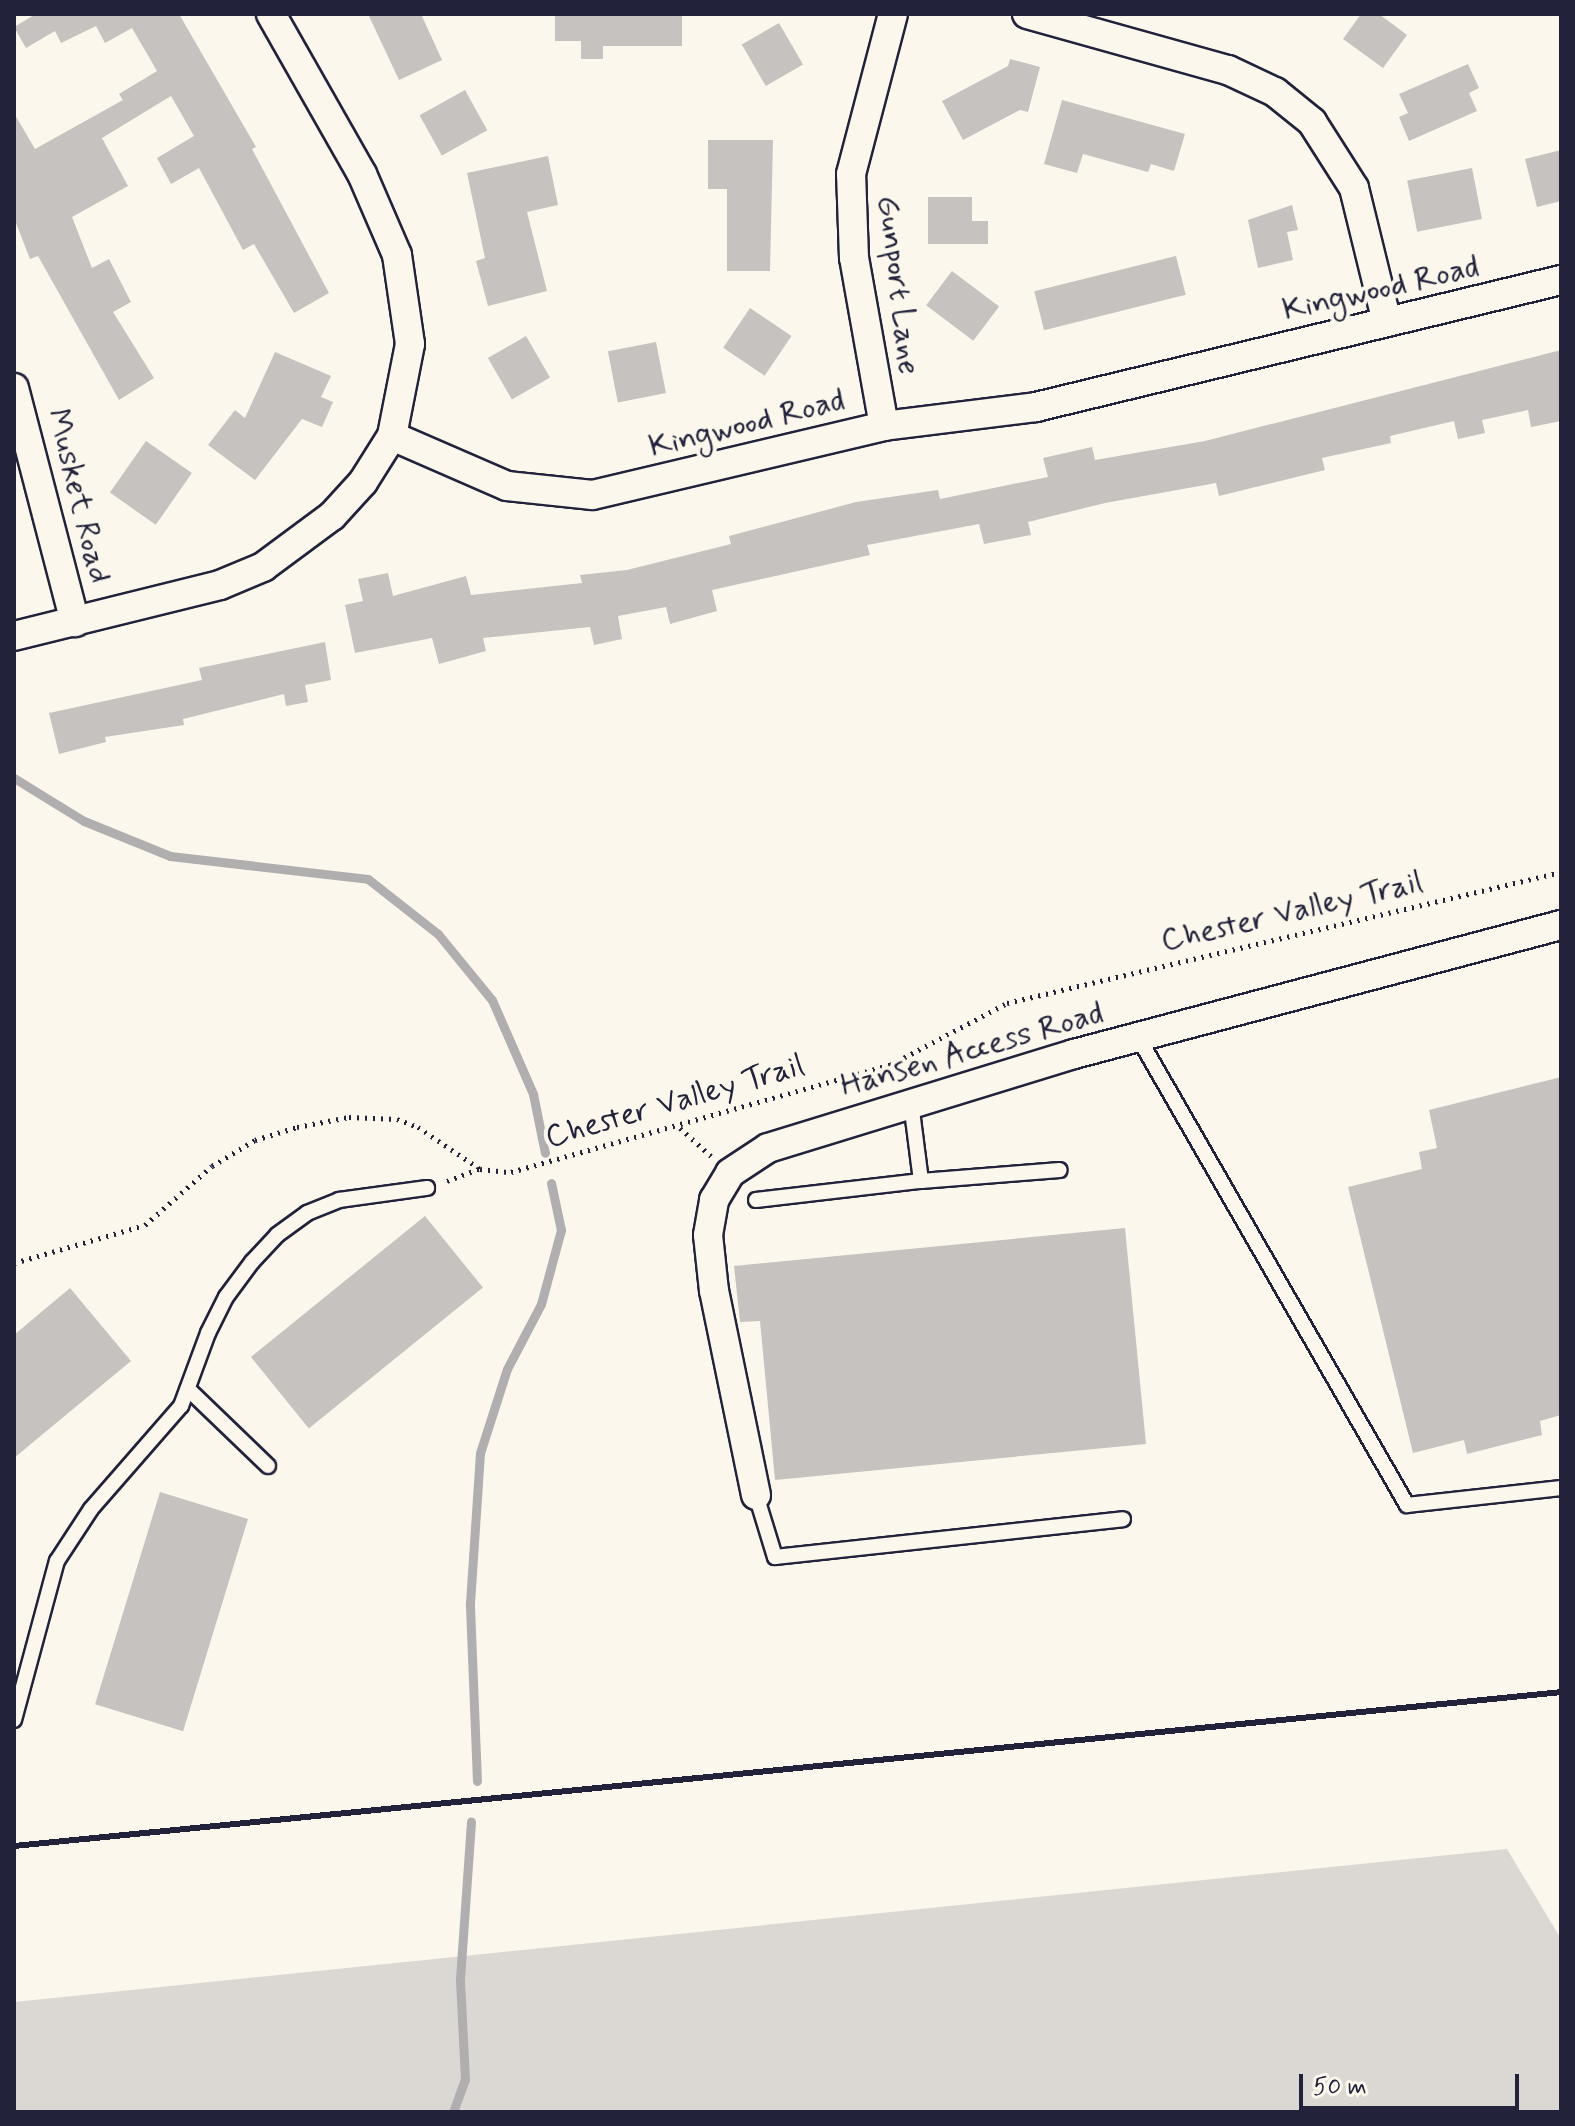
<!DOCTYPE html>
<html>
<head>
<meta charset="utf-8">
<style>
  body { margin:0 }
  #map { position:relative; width:1575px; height:2126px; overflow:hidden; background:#fbf7ec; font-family:Mynerve,sans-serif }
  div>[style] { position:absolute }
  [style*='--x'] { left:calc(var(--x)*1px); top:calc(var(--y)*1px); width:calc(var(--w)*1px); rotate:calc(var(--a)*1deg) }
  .green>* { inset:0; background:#dbd8d3 }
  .stream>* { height:9px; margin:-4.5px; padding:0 4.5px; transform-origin:4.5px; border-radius:4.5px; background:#b1aeb0 }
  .building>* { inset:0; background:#c6c2c0; transform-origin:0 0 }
  .path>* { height:5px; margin-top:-2.5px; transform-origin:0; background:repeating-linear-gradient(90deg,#22223b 0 2px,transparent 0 8px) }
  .roads { filter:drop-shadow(2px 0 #22223b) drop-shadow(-2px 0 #22223b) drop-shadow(0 2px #22223b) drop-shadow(0 -2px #22223b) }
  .service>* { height:14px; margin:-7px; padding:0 7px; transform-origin:7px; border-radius:7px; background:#fbf7ec }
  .minor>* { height:28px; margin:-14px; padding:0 14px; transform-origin:14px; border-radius:14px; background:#fbf7ec }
  .rail>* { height:6px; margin:-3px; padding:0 3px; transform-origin:3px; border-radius:3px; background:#22223b }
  span { translate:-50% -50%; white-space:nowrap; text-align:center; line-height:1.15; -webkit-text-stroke:8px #fbf7ec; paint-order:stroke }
  .street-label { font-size:32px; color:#22223b }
  .frame { position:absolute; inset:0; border:16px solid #22223b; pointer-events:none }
  .scale { position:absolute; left:1299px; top:2074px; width:220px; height:36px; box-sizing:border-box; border:4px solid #22223b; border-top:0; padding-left:10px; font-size:24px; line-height:28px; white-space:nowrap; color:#22223b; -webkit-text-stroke:6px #fbf7ec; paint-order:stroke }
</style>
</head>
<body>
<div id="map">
  <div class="green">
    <i style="clip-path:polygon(1507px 1849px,1561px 1939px,1561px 2112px,14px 2112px,14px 2002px)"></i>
  </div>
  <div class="stream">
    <i style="--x:14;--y:778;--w:82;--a:31.6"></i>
    <i style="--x:84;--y:821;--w:93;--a:22.1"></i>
    <i style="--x:170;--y:856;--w:199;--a:6.6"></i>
    <i style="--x:368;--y:879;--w:89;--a:38.2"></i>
    <i style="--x:438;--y:934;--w:85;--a:50.7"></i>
    <i style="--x:492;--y:1000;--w:103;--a:66.4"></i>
    <i style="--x:533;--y:1094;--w:60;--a:78.5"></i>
    <i style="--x:477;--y:1781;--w:178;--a:-92.3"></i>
    <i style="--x:470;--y:1603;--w:150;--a:-86.2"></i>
    <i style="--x:480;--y:1453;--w:88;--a:-72.2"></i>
    <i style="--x:507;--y:1369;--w:73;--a:-62.4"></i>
    <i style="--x:541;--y:1304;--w:77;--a:-74.9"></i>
    <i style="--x:561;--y:1230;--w:48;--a:-102"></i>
    <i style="--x:453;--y:2112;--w:35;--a:-70"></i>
    <i style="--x:465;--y:2079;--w:100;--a:-92.9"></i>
    <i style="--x:460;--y:1979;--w:158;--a:-86"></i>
  </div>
  <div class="building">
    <i style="clip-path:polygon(36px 14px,179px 14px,256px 147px,252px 149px,329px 293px,294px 313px,254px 244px,243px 250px,199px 168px,171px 184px,157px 158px,194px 136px,171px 96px,102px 138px,128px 186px,72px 217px,92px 268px,109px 259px,131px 302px,113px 312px,154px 378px,119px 400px,38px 256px,30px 259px,14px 218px,14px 113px,35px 149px,123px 100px,119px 94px,157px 71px,132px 28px,105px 43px,96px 26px,61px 43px,55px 31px,26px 48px,14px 27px)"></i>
    <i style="clip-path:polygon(368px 14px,421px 14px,442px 60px,399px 80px)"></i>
    <i style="clip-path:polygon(555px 14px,682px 14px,682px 46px,603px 46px,603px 59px,581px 59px,581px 41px,555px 41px)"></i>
    <i style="clip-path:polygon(1361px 14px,1379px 14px,1407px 35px,1383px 68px,1343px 39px)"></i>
    <i style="left:779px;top:23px;width:48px;height:43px;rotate:60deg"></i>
    <i style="clip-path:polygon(1010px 59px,1040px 67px,1028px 112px,1020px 110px,963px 140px,942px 101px,1008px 66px)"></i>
    <i style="clip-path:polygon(1468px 64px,1479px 88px,1469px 93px,1477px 111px,1409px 141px,1399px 117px,1408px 113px,1399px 94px)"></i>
    <i style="left:465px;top:90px;width:46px;height:52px;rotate:61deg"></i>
    <i style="clip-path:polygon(1062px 100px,1185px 134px,1174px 171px,1151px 164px,1148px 172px,1083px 154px,1077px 173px,1044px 164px)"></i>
    <i style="clip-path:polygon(708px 140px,773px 140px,770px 271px,727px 271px,727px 189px,708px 189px)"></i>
    <i style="clip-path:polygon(1561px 150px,1561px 201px,1537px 207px,1525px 159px)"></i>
    <i style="clip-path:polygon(548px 156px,558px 205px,527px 212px,547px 291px,488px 306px,476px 261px,485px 258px,467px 173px)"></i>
    <i style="left:1472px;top:168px;width:52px;height:66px;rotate:79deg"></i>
    <i style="clip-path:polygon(928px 197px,972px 197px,972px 221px,988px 221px,988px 244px,928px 244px)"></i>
    <i style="clip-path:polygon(1292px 205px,1298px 230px,1287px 232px,1293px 260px,1258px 268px,1248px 220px)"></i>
    <i style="left:1176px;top:256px;width:40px;height:146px;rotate:76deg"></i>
    <i style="left:952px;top:271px;width:59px;height:43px;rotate:37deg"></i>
    <i style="left:750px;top:308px;width:50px;height:48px;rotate:34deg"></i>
    <i style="left:526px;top:336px;width:48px;height:44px;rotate:60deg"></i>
    <i style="left:656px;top:342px;width:52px;height:49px;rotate:79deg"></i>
    <i style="clip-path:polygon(1561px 350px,1561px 421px,1531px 427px,1528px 410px,1482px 420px,1485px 433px,1458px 439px,1454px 421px,1390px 436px,1391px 443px,1322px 458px,1325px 470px,1219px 496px,1216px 483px,1105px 503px,1028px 522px,1031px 535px,984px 544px,979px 524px,867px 545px,870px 555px,712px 590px,717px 611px,670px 624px,666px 607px,618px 616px,622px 639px,594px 645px,590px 627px,483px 638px,486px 651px,439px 664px,432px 638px,355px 653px,345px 605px,363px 601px,358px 579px,388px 573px,393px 596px,466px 576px,471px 595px,582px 583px,580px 575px,627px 570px,731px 544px,729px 536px,856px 502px,938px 490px,940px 499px,1048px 477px,1043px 458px,1092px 447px,1095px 460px,1205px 441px)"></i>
    <i style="clip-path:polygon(275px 352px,331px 376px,321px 397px,333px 402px,322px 427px,302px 419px,255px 480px,208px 445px,235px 410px,245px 418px)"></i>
    <i style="left:146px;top:441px;width:56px;height:63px;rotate:35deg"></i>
    <i style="clip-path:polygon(325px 642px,331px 680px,305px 685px,308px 702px,286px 706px,284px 694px,183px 719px,184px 725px,105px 737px,106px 742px,59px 754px,49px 713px,202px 680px,199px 668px)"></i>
    <i style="clip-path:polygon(1561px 1077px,1561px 1415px,1540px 1421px,1542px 1435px,1467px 1454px,1464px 1440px,1413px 1453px,1348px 1187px,1422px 1169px,1419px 1152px,1437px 1148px,1429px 1110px)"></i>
    <i style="left:425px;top:1216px;width:92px;height:224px;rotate:51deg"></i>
    <i style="clip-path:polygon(1125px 1228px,1146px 1444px,775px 1480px,760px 1321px,740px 1322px,734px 1266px)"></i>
    <i style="clip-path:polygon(70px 1288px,131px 1361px,14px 1458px,14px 1335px)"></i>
    <i style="left:160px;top:1492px;width:92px;height:222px;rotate:17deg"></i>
  </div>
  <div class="path">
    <i style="--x:680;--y:1128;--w:42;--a:42.1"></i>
    <i style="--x:447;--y:1181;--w:34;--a:-21"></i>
    <i style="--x:14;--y:1263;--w:136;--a:-16.2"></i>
    <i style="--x:145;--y:1225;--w:89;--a:-41.4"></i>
    <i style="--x:212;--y:1166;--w:50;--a:-31.2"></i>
    <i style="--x:255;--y:1140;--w:44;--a:-17.2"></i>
    <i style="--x:297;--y:1127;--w:53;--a:-10.9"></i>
    <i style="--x:349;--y:1117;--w:48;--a:2.4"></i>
    <i style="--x:397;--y:1119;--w:22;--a:21"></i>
    <i style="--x:418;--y:1127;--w:75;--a:34.1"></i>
    <i style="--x:480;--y:1169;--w:31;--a:6"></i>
    <i style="--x:511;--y:1172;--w:394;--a:-15.8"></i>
    <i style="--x:890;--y:1065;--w:132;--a:-27.9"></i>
    <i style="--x:1007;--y:1003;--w:569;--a:-13.3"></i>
  </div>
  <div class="roads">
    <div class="service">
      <i style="--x:1138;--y:1037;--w:540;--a:60.11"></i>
      <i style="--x:1407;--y:1505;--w:155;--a:-6.3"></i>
      <i style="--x:921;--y:1181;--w:139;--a:-4.5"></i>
      <i style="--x:756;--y:1200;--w:166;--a:-6.6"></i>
      <i style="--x:921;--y:1181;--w:79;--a:-97.3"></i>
      <i style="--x:188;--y:1389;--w:111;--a:43.9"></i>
      <i style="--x:756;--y:1495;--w:65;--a:73"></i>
      <i style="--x:775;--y:1557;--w:350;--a:-6.2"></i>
      <i style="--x:14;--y:1720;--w:165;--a:-74.9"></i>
      <i style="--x:57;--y:1561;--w:62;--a:-56.8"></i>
      <i style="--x:91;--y:1509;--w:137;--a:-48.9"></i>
      <i style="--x:181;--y:1406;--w:78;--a:-69.7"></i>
      <i style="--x:208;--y:1333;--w:40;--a:-63.4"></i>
      <i style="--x:226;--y:1297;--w:44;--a:-53.4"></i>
      <i style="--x:252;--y:1262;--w:37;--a:-47"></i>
      <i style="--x:277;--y:1235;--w:37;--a:-36"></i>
      <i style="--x:307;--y:1213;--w:35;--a:-22"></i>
      <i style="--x:339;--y:1200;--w:89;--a:-7.8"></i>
    </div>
    <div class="minor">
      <i style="--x:271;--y:14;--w:184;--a:60.4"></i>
      <i style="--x:362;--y:174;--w:88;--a:66.6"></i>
      <i style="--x:397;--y:255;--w:90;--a:81.7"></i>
      <i style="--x:410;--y:344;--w:94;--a:101.1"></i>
      <i style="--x:1027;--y:14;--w:209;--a:15.6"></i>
      <i style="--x:1228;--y:70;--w:52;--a:25.1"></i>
      <i style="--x:1275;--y:92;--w:48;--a:39"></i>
      <i style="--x:1312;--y:122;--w:78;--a:57.5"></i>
      <i style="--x:1354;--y:188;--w:138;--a:76.2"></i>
      <i style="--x:14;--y:388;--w:242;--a:75.4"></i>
      <i style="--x:884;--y:426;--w:171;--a:-100.1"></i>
      <i style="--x:854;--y:258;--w:84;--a:-92"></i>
      <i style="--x:851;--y:174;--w:165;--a:-75.3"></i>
      <i style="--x:14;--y:636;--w:212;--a:-13.9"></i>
      <i style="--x:220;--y:585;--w:47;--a:-22.7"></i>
      <i style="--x:263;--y:567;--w:86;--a:-36.5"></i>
      <i style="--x:332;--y:516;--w:46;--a:-47.6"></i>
      <i style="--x:363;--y:482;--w:54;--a:-57.8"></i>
      <i style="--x:392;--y:436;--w:125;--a:23.5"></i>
      <i style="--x:507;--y:486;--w:86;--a:6"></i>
      <i style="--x:593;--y:495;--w:299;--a:-13.3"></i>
      <i style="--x:884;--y:426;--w:153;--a:-7.1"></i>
      <i style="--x:1036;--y:407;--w:540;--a:-13.6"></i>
      <i style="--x:756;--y:1495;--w:208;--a:-101.6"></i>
      <i style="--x:714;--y:1291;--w:56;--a:-96.1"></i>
      <i style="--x:708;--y:1235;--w:36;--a:-80"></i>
      <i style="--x:714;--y:1200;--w:31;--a:-59"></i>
      <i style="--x:730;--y:1173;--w:45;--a:-33.3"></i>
      <i style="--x:768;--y:1148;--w:320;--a:-17.1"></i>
      <i style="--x:1074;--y:1054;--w:504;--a:-14.84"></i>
    </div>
  </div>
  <div class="rail">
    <i style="--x:14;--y:1846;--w:1555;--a:-5.68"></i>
  </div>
  <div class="street-label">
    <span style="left:898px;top:285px;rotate:83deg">Gunport Lane</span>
    <span style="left:1381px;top:289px;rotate:-13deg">Kingwood Road</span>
    <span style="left:747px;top:424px;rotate:-14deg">Kingwood Road</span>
    <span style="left:78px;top:496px;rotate:76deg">Musket Road</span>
    <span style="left:1292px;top:912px;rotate:-13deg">Chester Valley Trail</span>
    <span style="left:972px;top:1050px;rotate:-16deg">Hansen Access Road</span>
    <span style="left:675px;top:1102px;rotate:-16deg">Chester Valley Trail</span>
  </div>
  <div class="frame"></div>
  <div class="scale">50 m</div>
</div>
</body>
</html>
